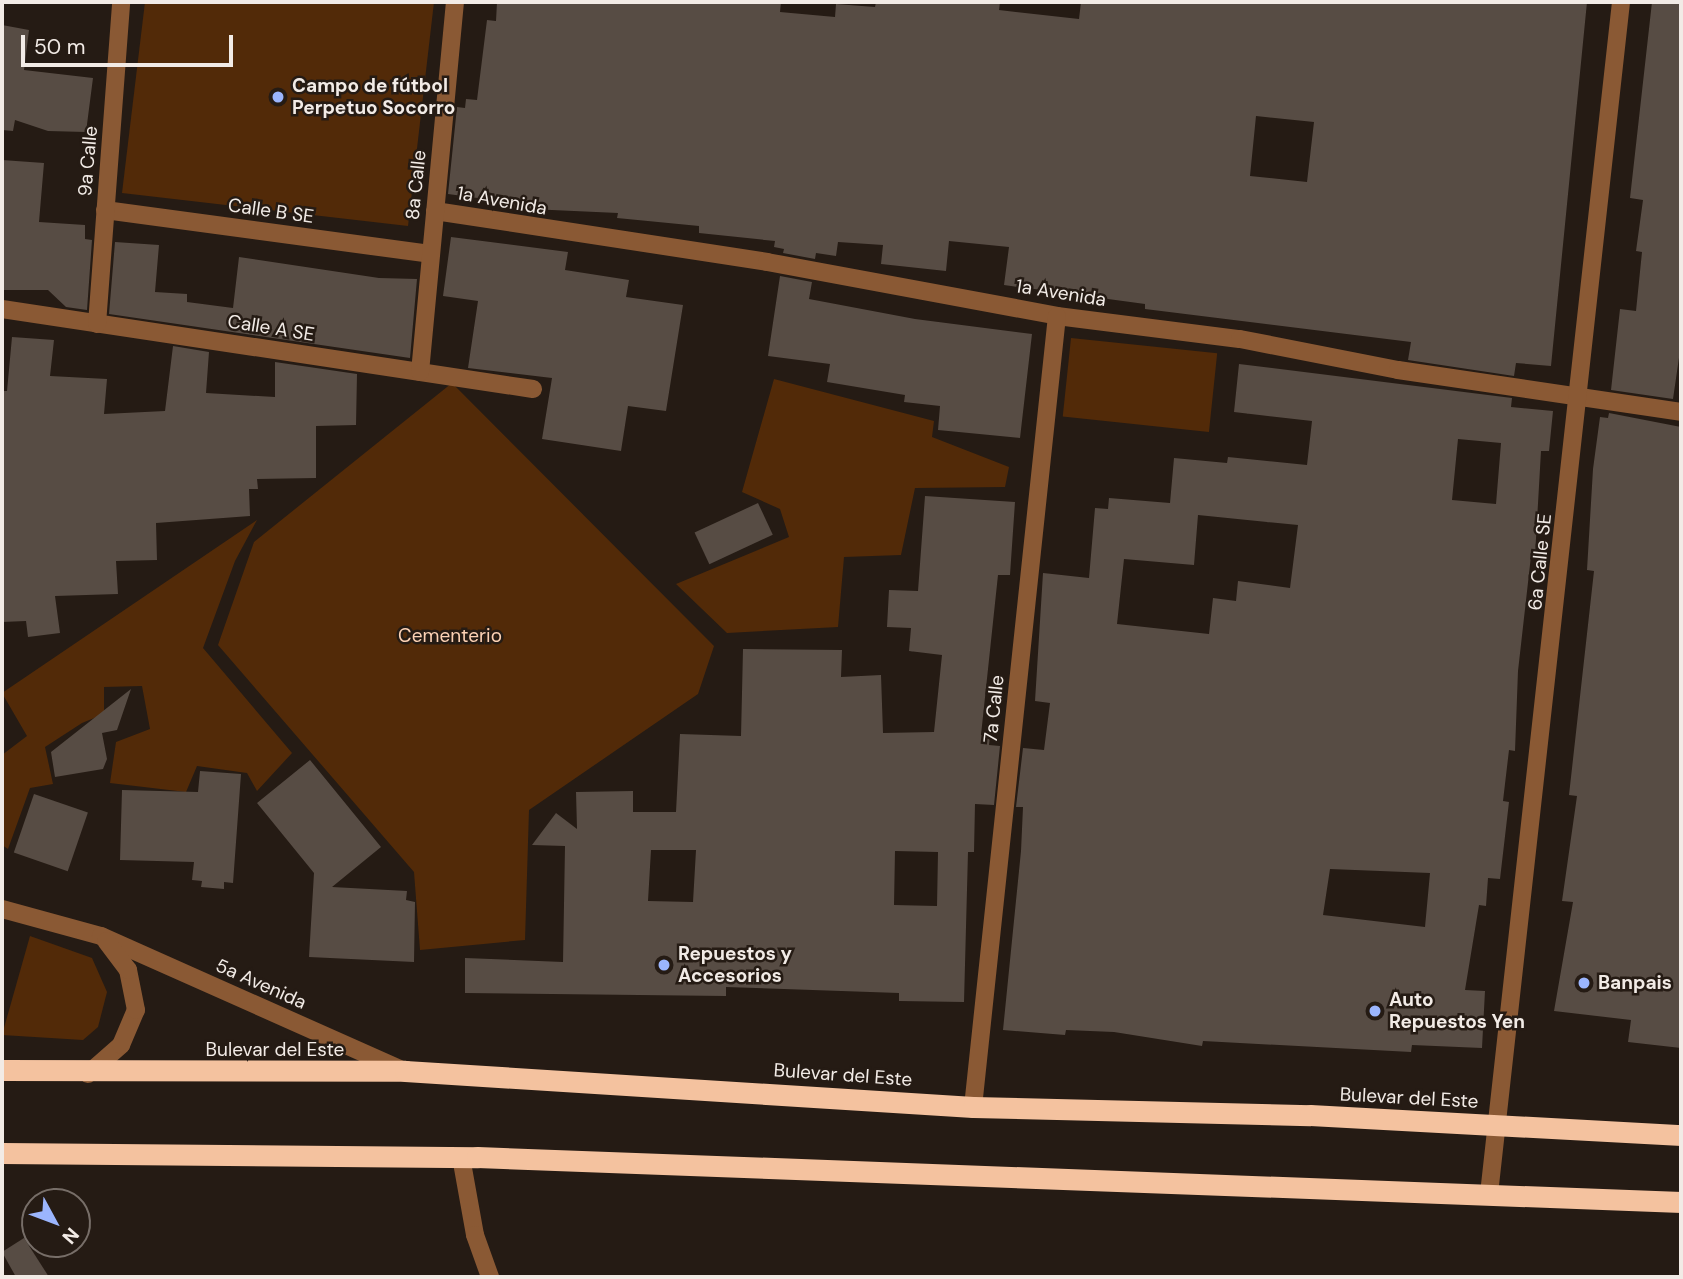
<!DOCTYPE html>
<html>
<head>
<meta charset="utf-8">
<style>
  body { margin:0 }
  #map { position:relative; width:1683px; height:1279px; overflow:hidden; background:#251b14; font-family:"DM Sans",sans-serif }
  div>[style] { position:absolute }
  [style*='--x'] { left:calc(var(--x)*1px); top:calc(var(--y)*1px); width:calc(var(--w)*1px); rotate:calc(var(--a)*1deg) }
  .green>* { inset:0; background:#522a08; transform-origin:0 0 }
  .building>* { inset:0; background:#574c44; transform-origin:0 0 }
  .minor>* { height:18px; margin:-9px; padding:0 9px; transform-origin:9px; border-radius:9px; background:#8a5934 }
  .highway>* { height:21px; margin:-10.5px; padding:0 10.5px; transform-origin:10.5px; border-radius:10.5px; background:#f4c29f }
  .dots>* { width:19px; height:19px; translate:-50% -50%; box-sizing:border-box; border:4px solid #251b14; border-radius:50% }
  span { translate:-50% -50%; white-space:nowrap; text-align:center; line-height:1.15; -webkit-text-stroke:5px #251b14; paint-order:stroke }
  .poi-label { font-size:19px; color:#f2ebe6; font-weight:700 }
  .left { translate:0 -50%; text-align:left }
  .street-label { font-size:19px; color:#f2ebe6 }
  .park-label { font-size:19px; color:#fcd1b4 }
  .frame { position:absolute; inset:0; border:4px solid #f2ebe6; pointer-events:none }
  .north { position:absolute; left:21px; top:1188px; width:70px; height:70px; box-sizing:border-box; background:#251b14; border:2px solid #776e68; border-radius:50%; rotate:131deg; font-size:19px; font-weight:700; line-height:28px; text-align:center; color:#f2ebe6 }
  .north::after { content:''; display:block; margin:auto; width:24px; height:32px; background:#9bb5fd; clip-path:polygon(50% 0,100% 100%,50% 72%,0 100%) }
  .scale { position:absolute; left:21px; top:35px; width:212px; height:32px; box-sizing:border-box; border:4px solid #f2ebe6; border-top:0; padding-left:9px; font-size:21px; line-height:24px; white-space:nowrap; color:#f2ebe6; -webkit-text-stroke:5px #251b14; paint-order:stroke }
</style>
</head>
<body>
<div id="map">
  <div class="green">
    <i style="clip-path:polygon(145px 2px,434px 2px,408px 226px,122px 193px)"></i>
    <i style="left:1071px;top:338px;width:147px;height:79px;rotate:6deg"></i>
    <i style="clip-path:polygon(774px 379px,934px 421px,932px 437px,1009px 467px,1005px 487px,915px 488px,901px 555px,844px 557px,838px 627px,727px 633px,676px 584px,789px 537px,780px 509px,742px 492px)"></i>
    <i style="clip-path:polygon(452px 383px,714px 646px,698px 694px,529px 810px,525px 940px,420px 950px,414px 872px,218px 645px,254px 542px)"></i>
    <i style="clip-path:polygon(257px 520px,235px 561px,203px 648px,292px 753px,257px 791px,247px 773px,197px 766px,186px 792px,110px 783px,116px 742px,150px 729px,142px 686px,104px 687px,104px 714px,82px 723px,45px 747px,53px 784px,30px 788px,8px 849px,2px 845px,2px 755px,27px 736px,2px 693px)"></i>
    <i style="clip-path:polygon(30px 936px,92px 958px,107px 992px,98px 1027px,83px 1040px,2px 1035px)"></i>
  </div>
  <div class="building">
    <i style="clip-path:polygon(evenodd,497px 2px,781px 2px,780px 12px,835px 17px,836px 4px,875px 7px,876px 2px,1000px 2px,999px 10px,1079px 19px,1081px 2px,1587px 2px,1551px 366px,1516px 363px,1514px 376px,1408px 360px,1411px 342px,1145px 309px,1145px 304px,1004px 285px,1009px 247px,949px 241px,946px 271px,881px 264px,883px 245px,838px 242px,836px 256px,816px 253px,815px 259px,783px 253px,784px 249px,774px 247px,775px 241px,699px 233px,699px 226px,617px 218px,618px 213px,506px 208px,507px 202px,448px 194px,457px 107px,465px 108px,466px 99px,477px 100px,487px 20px,496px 21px,497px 2px,1256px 116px,1314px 122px,1307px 182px,1250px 176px,1256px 116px)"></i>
    <i style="clip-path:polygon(1652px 2px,1681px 2px,1681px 344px,1673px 399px,1611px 390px,1620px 309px,1636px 311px,1642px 252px,1636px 251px,1643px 200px,1630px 198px)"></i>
    <i style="clip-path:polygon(2px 25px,29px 30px,24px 70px,93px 78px,86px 132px,48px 131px,15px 120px,13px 131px,2px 130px)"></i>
    <i style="clip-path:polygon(2px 160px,44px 163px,39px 222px,85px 225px,85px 239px,92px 240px,87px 310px,66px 307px,48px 290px,2px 290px)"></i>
    <i style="clip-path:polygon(451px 237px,568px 252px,565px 270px,629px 280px,626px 297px,683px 305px,666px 411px,628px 406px,621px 451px,542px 439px,552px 378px,468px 368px,478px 301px,443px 296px)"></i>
    <i style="clip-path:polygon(115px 242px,159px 245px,155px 292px,187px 294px,187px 302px,233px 308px,239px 257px,379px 278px,417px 279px,410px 358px,109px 314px)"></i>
    <i style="clip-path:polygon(780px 276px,812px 282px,809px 299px,915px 319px,1032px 334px,1020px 438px,938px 430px,940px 406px,904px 402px,905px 395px,827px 382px,830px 364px,768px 356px)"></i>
    <i style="clip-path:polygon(12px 337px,54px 340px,50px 376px,107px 379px,104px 414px,165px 411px,173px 346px,209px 352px,206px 393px,275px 397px,275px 362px,357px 374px,356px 425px,316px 426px,316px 478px,257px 479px,258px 489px,249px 489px,250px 516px,156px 523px,157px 560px,116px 561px,118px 594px,55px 596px,60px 633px,28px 637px,26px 621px,2px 622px,2px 391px,7px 391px)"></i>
    <i style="clip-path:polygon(evenodd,1239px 364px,1512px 398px,1511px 407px,1553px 411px,1549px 451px,1541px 451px,1535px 556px,1531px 556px,1518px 671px,1515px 751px,1509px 750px,1503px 801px,1509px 802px,1500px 879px,1488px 878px,1486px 906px,1479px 905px,1465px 990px,1485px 991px,1482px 1048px,1412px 1045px,1411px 1052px,1203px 1041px,1202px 1046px,1114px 1032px,1066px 1030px,1065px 1035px,1003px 1030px,1021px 851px,1023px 807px,1016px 807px,1023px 748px,1044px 750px,1050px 703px,1035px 701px,1043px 573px,1089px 578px,1095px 508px,1108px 509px,1109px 498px,1170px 503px,1174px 458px,1227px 463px,1228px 457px,1307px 465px,1312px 421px,1234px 412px,1239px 364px,1458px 439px,1501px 443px,1496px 504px,1452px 500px,1458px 439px,1239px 364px,1198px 515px,1298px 525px,1290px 588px,1238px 581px,1236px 601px,1213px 598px,1209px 634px,1117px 624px,1124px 559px,1194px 565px,1198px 515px,1239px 364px,1330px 869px,1430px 873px,1425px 927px,1323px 915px,1330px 869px)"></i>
    <i style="clip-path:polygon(1609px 413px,1681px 427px,1681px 1048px,1628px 1042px,1631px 1020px,1554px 1011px,1573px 902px,1562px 901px,1577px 796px,1569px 795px,1594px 571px,1587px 570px,1593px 469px,1600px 417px,1608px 418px)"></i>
    <i style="clip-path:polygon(evenodd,925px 496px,1015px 502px,1010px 575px,998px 575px,981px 735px,990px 736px,989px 745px,1000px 746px,994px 805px,975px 804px,974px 852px,968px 852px,964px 1002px,899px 1001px,899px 993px,726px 987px,726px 996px,465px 993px,465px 958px,563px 962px,565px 846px,532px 845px,556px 813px,577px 829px,576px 792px,633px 791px,633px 812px,676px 812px,680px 734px,741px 736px,743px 649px,842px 650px,841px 677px,881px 675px,883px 733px,934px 732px,942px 655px,909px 651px,911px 628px,887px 627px,889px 590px,918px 591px,925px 496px,651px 850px,696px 850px,693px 902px,648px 901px,651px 850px,925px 496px,895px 851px,938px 852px,937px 906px,894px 905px,895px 851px)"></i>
    <i style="left:758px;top:503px;width:35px;height:70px;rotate:65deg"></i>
    <i style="clip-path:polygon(131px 689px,117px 730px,102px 733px,107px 759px,103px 769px,55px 777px,51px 752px)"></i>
    <i style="clip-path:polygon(310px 760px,381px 847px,332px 887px,407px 891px,406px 900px,415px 902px,414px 962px,309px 957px,314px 873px,257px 803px)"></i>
    <i style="clip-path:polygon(200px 771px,241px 774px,233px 883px,224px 882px,224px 889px,201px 887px,202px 881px,192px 880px,194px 862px,120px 860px,122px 790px,198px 792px)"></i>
    <i style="left:34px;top:794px;width:57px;height:62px;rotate:19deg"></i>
    <i style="clip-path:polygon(24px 1238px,49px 1277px,16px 1277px,2px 1252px)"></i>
  </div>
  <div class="minor">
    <i style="--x:105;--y:210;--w:328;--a:7.7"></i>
    <i style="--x:435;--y:211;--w:336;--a:8.7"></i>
    <i style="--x:767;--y:262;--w:295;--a:10.5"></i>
    <i style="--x:1057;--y:316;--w:184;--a:7.2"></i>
    <i style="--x:1240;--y:339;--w:161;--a:11.1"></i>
    <i style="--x:1398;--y:370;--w:286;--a:8.4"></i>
    <i style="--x:2;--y:309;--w:537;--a:8.57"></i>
    <i style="--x:97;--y:324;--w:323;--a:-85.7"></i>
    <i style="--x:420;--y:372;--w:372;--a:-84.6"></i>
    <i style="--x:2;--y:909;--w:103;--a:15.3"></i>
    <i style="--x:101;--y:936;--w:327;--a:24"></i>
    <i style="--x:88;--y:1074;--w:44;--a:-41.3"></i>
    <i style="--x:121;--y:1045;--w:38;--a:-67"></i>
    <i style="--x:136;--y:1010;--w:41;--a:-101.3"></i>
    <i style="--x:128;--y:970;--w:36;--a:-127"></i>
    <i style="--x:973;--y:1107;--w:795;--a:-83.94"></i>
    <i style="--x:461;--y:1157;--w:79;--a:79.8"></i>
    <i style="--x:475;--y:1235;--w:45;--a:70.3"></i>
    <i style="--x:1489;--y:1194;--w:1199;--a:-83.68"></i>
  </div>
  <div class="highway">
    <i style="--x:2;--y:1070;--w:403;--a:0.1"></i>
    <i style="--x:405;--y:1071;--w:569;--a:3.63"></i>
    <i style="--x:973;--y:1107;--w:337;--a:1.4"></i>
    <i style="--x:1310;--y:1115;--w:372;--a:3.1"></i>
    <i style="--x:2;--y:1153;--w:475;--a:0.5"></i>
    <i style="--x:477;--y:1157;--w:1205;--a:2.14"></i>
  </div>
  <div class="dots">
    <i style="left:278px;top:97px;background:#9bb5fd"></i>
    <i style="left:664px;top:965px;background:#9bb5fd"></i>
    <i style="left:1584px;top:983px;background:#9bb5fd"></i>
    <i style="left:1375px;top:1011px;background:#9bb5fd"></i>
  </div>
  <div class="poi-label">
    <span class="left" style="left:292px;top:97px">Campo de fútbol<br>Perpetuo Socorro</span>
    <span class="left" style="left:678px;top:965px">Repuestos y<br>Accesorios</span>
    <span class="left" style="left:1598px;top:983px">Banpais</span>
    <span class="left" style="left:1389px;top:1011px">Auto<br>Repuestos Yen</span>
  </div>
  <div class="street-label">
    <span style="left:88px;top:161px;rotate:-85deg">9a Calle</span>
    <span style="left:416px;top:185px;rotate:-84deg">8a Calle</span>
    <span style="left:502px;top:201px;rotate:10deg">1a Avenida</span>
    <span style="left:271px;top:211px;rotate:8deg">Calle B SE</span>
    <span style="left:1061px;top:293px;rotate:9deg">1a Avenida</span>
    <span style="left:271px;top:328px;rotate:9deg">Calle A SE</span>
    <span style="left:1540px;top:562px;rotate:-84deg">6a Calle SE</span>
    <span style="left:994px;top:709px;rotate:-84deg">7a Calle</span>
    <span style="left:261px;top:984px;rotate:24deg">5a Avenida</span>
    <span style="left:275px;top:1050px">Bulevar del Este</span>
    <span style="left:843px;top:1075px;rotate:4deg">Bulevar del Este</span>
    <span style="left:1409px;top:1098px;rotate:3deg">Bulevar del Este</span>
  </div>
  <div class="park-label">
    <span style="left:450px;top:636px">Cementerio</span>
  </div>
  <div class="frame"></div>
  <div class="north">N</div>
  <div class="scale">50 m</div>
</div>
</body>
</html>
